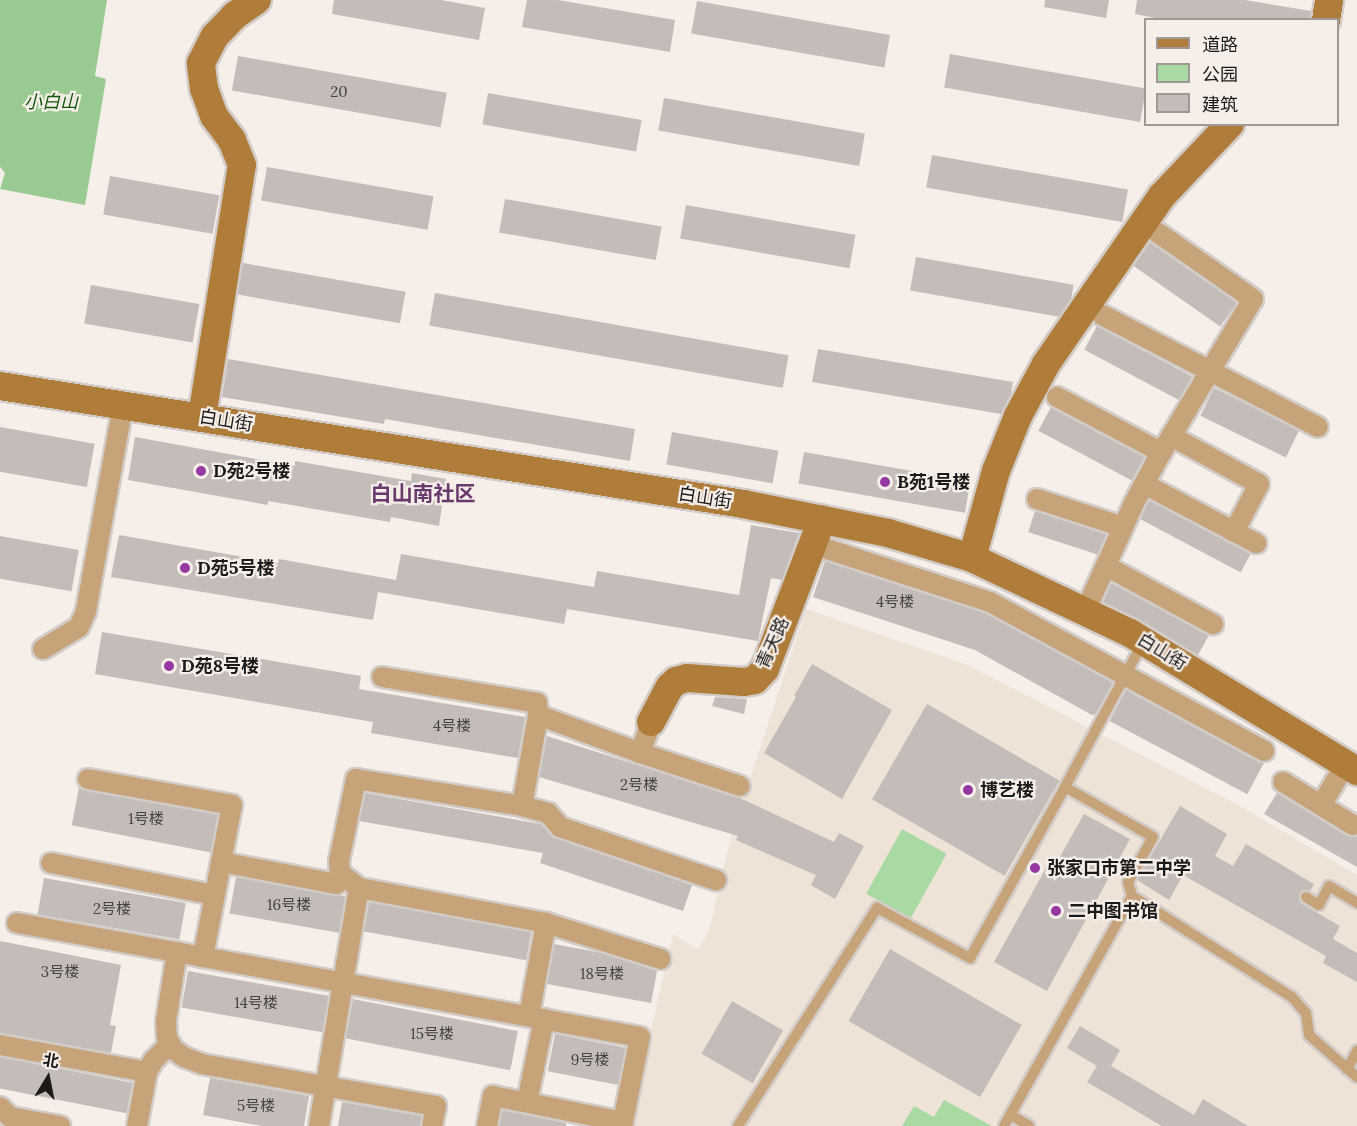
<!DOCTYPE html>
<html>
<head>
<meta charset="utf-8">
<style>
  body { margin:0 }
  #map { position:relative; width:1357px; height:1126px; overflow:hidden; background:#f5eee9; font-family:Lora,"Noto Sans SC",serif }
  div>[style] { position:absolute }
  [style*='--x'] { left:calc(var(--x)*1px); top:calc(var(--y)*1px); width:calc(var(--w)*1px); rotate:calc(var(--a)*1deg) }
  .built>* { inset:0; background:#efe2d7 }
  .green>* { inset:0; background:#aadaa4; transform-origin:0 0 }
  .forest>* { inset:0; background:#98ca92 }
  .building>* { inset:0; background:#c3bcb8; transform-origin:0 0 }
  .roads { filter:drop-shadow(2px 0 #d2ccc8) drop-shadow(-2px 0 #d2ccc8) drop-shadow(0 2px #d2ccc8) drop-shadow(0 -2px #d2ccc8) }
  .lane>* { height:10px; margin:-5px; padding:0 5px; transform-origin:5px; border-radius:5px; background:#c6a379 }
  .street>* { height:20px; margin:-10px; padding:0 10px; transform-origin:10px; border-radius:10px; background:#c6a379 }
  .secondary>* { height:28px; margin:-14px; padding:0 14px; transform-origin:14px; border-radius:14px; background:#af7c39 }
  .dots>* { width:16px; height:16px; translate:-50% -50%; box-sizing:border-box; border:3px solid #f5eee9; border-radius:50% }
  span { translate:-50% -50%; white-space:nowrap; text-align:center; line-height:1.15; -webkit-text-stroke:4.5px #f5eee9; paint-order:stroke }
  .number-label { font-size:15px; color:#464240 }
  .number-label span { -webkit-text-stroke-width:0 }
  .park-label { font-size:18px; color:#11560a; font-style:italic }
  .street-label { font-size:18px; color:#1c1a18 }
  .poi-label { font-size:18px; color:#1c1a18; font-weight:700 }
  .left { translate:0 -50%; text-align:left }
  .quarter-label { font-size:21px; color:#67396d; font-weight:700 }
  .legend { position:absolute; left:1144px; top:18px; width:195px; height:108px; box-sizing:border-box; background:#f5eee9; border:2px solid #9e9995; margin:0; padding:8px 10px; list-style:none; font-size:18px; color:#1c1a18 }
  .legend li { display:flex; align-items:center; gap:12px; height:30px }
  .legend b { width:30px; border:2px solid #9e9995 }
  .north { position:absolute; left:18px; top:1048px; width:60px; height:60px; -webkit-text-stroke:4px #f5eee9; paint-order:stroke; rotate:10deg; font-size:16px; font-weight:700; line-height:24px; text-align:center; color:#1c1a18 }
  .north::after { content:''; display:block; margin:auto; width:21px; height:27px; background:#1c1a18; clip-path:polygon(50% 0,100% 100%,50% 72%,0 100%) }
</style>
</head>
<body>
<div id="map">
  <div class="built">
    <i style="clip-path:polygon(806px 609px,968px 665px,1242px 807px,1357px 875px,1357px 1126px,629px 1126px,673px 934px,698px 950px,710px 927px,732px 833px)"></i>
  </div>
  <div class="green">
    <i style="left:902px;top:829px;width:51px;height:74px;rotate:29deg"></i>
    <i style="clip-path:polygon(944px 1100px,992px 1126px,902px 1126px,914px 1106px,934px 1117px)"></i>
  </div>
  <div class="forest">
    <i style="clip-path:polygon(0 0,107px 0,95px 76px,106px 79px,85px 205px,0 189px,5px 173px,0 167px)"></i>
  </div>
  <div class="building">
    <i style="clip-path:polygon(334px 0,441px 0,485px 8px,479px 40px,332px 14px)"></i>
    <i style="clip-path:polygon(527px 0,558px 0,675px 20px,670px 52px,522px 27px)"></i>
    <i style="clip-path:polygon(1045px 0,1109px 0,1106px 18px,1044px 7px)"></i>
    <i style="clip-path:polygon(1137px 0,1245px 0,1311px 11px,1310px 20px,1164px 20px,1135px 14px)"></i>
    <i style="left:697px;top:1px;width:196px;height:33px;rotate:10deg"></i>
    <i style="left:950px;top:54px;width:199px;height:34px;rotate:10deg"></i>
    <i style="left:238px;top:56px;width:212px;height:35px;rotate:10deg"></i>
    <i style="left:488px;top:93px;width:156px;height:32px;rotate:10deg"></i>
    <i style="left:664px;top:98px;width:204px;height:33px;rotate:10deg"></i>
    <i style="left:932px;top:155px;width:199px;height:33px;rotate:10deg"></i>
    <i style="left:267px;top:167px;width:169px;height:34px;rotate:10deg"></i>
    <i style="left:110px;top:176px;width:111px;height:39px;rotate:10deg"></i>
    <i style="left:505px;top:199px;width:159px;height:34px;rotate:10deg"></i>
    <i style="left:686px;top:205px;width:172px;height:34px;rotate:10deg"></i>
    <i style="left:1150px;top:242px;width:106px;height:29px;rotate:35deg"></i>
    <i style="left:916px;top:257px;width:160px;height:34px;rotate:10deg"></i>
    <i style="left:243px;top:263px;width:165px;height:32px;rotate:10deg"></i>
    <i style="left:91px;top:285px;width:110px;height:39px;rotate:10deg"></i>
    <i style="left:435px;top:293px;width:359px;height:33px;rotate:10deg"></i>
    <i style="left:1097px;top:326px;width:108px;height:27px;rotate:28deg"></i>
    <i style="clip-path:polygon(818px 349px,1013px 382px,1011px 394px,1001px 414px,812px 382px)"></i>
    <i style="clip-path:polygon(228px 359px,635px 429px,630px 461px,385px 419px,384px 424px,222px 397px)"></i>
    <i style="left:1214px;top:388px;width:95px;height:31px;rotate:26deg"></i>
    <i style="left:1051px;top:407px;width:106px;height:27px;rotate:28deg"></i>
    <i style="left:0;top:427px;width:96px;height:44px;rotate:10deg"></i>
    <i style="left:672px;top:432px;width:108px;height:33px;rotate:10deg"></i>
    <i style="clip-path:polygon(135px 437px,295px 466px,295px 461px,411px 481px,412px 473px,446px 479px,439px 526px,391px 517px,390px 522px,268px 501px,268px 505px,128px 480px)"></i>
    <i style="left:804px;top:452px;width:169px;height:32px;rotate:10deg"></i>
    <i style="left:1149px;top:500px;width:115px;height:21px;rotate:28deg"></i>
    <i style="left:1035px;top:511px;width:76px;height:22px;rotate:18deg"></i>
    <i style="clip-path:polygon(751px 525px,799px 533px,782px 580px,771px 578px,758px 641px,567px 609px,564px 624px,378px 592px,373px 620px,111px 577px,119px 535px,278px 563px,279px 559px,396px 580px,401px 554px,594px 587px,597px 571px,739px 595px)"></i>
    <i style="left:0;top:536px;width:80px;height:42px;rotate:10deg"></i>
    <i style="clip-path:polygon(825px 561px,985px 613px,1113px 682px,1096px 714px,1092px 715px,975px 650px,813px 597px)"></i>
    <i style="clip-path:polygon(1111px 583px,1209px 635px,1198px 655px,1138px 619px,1103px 602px)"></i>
    <i style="clip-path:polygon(102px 632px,361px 676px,359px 689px,525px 717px,518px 758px,371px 733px,373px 722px,95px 674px)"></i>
    <i style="clip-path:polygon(812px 664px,892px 710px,842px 799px,764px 753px,796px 697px,794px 696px)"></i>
    <i style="left:1126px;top:690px;width:156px;height:35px;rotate:28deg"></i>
    <i style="clip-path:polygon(715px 697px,747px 699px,744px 714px,712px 706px)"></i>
    <i style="left:927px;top:704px;width:153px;height:110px;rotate:30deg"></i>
    <i style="clip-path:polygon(547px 736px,740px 798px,834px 842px,839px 833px,864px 846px,835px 899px,811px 885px,816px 875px,736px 840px,738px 836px,539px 777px)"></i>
    <i style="left:79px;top:788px;width:142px;height:38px;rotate:11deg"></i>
    <i style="clip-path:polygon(365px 793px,541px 824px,556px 838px,692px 885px,683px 911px,540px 863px,543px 853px,359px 821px)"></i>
    <i style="clip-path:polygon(1277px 793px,1347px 835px,1357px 836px,1357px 867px,1264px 814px)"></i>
    <i style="clip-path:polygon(1180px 806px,1227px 834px,1215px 856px,1233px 866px,1246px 844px,1314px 884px,1310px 891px,1300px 893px,1299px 900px,1302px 904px,1340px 926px,1333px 939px,1357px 953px,1357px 982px,1323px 963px,1326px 956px,1183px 875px,1169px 900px,1137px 880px)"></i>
    <i style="clip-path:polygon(1084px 814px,1130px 839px,1047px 991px,994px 962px,1052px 857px,1058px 860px)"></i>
    <i style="left:236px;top:877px;width:112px;height:37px;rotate:10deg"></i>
    <i style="left:44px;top:878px;width:144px;height:37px;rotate:10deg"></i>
    <i style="left:369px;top:902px;width:165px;height:30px;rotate:10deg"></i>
    <i style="clip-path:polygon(0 941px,121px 965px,110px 1025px,116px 1026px,111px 1053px,0 1033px)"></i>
    <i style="clip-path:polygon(554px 944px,602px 953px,657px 971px,651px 1003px,547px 984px)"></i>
    <i style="left:890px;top:949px;width:152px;height:83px;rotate:30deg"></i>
    <i style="left:188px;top:971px;width:143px;height:37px;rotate:10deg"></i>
    <i style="left:353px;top:999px;width:168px;height:40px;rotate:11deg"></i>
    <i style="left:732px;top:1001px;width:59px;height:61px;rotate:30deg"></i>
    <i style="clip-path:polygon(1080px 1026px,1120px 1050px,1111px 1066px,1194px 1115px,1203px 1099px,1248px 1126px,1162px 1126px,1087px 1082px,1097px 1066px,1067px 1048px)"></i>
    <i style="left:555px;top:1034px;width:72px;height:38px;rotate:11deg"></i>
    <i style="left:0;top:1057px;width:135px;height:31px;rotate:11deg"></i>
    <i style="clip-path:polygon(210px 1078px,309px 1096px,304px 1126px,262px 1126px,203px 1115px)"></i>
    <i style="clip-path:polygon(342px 1102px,422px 1116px,420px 1126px,338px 1126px)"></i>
    <i style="clip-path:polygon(502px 1110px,566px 1123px,566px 1126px,499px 1126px)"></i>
  </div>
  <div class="roads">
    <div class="lane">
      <i style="--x:1065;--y:787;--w:165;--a:-61.7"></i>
      <i style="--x:1306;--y:897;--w:15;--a:32"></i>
      <i style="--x:1319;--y:905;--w:21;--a:-62"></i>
      <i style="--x:1329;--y:886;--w:33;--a:31"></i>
      <i style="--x:1347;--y:1069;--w:21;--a:-61"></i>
      <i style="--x:1011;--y:1115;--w:21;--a:31"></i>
      <i style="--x:738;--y:1126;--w:259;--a:-57.5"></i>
      <i style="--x:877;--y:908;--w:106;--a:28.3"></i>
      <i style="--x:970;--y:958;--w:196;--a:-60.9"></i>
      <i style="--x:1065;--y:787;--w:101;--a:29.6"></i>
      <i style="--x:1153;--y:837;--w:51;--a:119.1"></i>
      <i style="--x:1128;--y:882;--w:15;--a:74"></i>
      <i style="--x:1004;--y:1126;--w:263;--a:-60.9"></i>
      <i style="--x:1132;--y:896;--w:189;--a:32.3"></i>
      <i style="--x:1292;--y:997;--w:21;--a:49"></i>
      <i style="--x:1306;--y:1013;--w:22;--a:82"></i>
      <i style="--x:1309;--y:1035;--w:64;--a:41.2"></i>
    </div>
    <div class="street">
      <i style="--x:1102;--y:315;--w:243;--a:27.4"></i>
      <i style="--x:1057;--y:397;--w:118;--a:27.9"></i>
      <i style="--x:1171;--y:436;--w:100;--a:28.6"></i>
      <i style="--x:1259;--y:484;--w:54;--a:117.5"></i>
      <i style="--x:1144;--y:484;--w:127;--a:27.8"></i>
      <i style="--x:1037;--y:499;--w:90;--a:18"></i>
      <i style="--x:827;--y:549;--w:171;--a:18"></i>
      <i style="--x:990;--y:602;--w:312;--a:28.5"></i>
      <i style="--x:1106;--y:566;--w:122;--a:28.5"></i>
      <i style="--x:1085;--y:612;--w:117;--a:-65.8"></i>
      <i style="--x:1133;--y:505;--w:51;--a:-61.9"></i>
      <i style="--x:1157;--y:460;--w:187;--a:-59.2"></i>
      <i style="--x:1253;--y:299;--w:116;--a:-145.2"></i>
      <i style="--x:43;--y:649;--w:42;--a:-31.4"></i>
      <i style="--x:79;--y:627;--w:17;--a:-66"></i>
      <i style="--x:86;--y:611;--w:209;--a:-79.8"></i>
      <i style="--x:382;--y:677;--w:157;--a:9.5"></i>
      <i style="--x:537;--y:703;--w:12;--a:85"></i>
      <i style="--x:640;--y:753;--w:105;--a:18.3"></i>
      <i style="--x:88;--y:779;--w:146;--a:10.2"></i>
      <i style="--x:232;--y:805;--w:155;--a:100.8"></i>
      <i style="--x:1283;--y:782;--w:82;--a:31.6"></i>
      <i style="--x:1321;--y:805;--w:48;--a:-58.6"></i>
      <i style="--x:522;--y:806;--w:27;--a:15"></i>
      <i style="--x:548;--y:813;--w:18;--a:49"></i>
      <i style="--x:560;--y:827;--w:165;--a:18.8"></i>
      <i style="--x:221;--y:862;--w:117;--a:10.8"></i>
      <i style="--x:336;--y:884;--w:11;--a:-34"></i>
      <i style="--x:51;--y:863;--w:166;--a:11.1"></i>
      <i style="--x:359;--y:888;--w:190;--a:10.6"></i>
      <i style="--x:546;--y:923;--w:120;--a:17.5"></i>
      <i style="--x:17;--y:923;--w:633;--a:10.37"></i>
      <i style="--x:640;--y:1037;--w:91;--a:101.4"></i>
      <i style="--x:177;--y:952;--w:70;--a:99.1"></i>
      <i style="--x:166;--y:1021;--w:17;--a:87"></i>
      <i style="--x:167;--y:1038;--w:13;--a:61"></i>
      <i style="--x:173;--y:1049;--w:14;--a:36"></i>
      <i style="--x:184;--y:1057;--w:19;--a:21"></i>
      <i style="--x:202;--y:1064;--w:238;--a:10.2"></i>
      <i style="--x:436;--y:1106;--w:20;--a:101"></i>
      <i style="--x:529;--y:1016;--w:95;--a:-79.6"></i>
      <i style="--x:0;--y:1045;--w:149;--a:10.4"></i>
      <i style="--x:527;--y:1102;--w:85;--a:-78.4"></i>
      <i style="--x:0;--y:1107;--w:14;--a:45"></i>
      <i style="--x:10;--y:1117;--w:51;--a:10.2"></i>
      <i style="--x:137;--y:1126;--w:55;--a:-79.5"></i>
      <i style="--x:147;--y:1072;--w:13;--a:-61"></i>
      <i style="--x:153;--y:1061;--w:24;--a:-45"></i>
      <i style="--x:319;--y:1126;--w:241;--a:-80.5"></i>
      <i style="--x:359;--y:888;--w:24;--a:-142"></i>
      <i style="--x:340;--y:873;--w:12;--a:-95"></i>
      <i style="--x:339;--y:861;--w:84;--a:-78.3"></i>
      <i style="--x:356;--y:779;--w:168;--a:9.2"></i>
      <i style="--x:522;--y:806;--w:92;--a:-80"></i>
      <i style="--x:538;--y:715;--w:109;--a:20.4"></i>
      <i style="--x:640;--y:753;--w:33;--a:-70"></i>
      <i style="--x:487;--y:1126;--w:31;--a:-79"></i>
      <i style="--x:493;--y:1096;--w:133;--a:11.3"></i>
    </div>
    <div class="secondary">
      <i style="--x:1326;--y:20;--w:20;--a:-81"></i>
      <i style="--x:0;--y:386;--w:752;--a:9.02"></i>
      <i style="--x:743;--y:504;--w:148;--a:11.3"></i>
      <i style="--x:888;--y:533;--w:88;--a:16.6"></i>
      <i style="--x:972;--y:558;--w:175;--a:25.4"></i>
      <i style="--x:1130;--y:633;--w:266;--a:31.3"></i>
      <i style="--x:202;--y:417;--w:255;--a:-81"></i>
      <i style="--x:242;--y:165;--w:27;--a:-112"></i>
      <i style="--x:232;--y:140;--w:30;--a:-127"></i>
      <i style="--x:214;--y:116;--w:29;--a:-110"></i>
      <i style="--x:204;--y:89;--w:26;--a:-97"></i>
      <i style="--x:201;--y:63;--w:30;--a:-63"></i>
      <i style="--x:215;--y:36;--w:28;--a:-46"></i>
      <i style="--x:234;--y:16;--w:28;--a:-35"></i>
      <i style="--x:972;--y:558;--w:90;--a:-74.6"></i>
      <i style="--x:996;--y:471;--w:59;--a:-68.2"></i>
      <i style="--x:1018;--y:416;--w:59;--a:-61.7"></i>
      <i style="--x:1046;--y:364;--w:204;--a:-55.4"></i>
      <i style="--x:1162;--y:196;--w:99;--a:-46.6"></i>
      <i style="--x:651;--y:722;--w:40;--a:-62"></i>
      <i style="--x:670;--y:687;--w:8;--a:-45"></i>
      <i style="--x:676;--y:681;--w:11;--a:-15"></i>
      <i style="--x:687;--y:678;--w:57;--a:4"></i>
      <i style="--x:744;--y:682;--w:11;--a:-10"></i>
      <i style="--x:755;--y:680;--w:15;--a:-48"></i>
      <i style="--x:765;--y:669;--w:160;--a:-69.1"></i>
    </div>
  </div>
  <div class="dots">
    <i style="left:201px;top:471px;background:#9538a2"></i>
    <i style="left:885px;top:482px;background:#9538a2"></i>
    <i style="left:185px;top:568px;background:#9538a2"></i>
    <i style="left:169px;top:666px;background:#9538a2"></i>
    <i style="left:968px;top:790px;background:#9538a2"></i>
    <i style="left:1035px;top:868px;background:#9538a2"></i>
    <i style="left:1056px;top:911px;background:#9538a2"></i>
  </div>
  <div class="number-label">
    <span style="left:339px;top:92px">20</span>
    <span style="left:895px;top:602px">4号楼</span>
    <span style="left:452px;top:726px">4号楼</span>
    <span style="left:639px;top:785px">2号楼</span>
    <span style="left:146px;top:819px">1号楼</span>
    <span style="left:289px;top:905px">16号楼</span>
    <span style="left:112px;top:909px">2号楼</span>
    <span style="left:60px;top:972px">3号楼</span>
    <span style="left:602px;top:974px">18号楼</span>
    <span style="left:256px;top:1003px">14号楼</span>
    <span style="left:432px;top:1034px">15号楼</span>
    <span style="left:590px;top:1060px">9号楼</span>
    <span style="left:256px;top:1106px">5号楼</span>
  </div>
  <div class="park-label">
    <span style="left:51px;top:102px">小白山</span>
  </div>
  <div class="street-label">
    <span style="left:226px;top:421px;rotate:9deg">白山街</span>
    <span style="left:705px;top:498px;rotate:9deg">白山街</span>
    <span style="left:773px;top:643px;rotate:-66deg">青天路</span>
    <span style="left:1162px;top:652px;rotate:31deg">白山街</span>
  </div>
  <div class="poi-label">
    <span class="left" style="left:213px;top:471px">D苑2号楼</span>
    <span class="left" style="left:897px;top:482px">B苑1号楼</span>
    <span class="left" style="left:197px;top:568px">D苑5号楼</span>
    <span class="left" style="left:181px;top:666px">D苑8号楼</span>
    <span class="left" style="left:980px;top:790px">博艺楼</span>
    <span class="left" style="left:1047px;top:868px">张家口市第二中学</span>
    <span class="left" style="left:1068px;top:911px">二中图书馆</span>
  </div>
  <div class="quarter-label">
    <span style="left:423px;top:494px">白山南社区</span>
  </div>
  <ul class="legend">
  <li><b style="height:8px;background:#af7c39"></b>道路</li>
  <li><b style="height:16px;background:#aadaa4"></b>公园</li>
  <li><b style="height:16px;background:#c3bcb8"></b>建筑</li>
  </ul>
  <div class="north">北</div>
</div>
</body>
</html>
